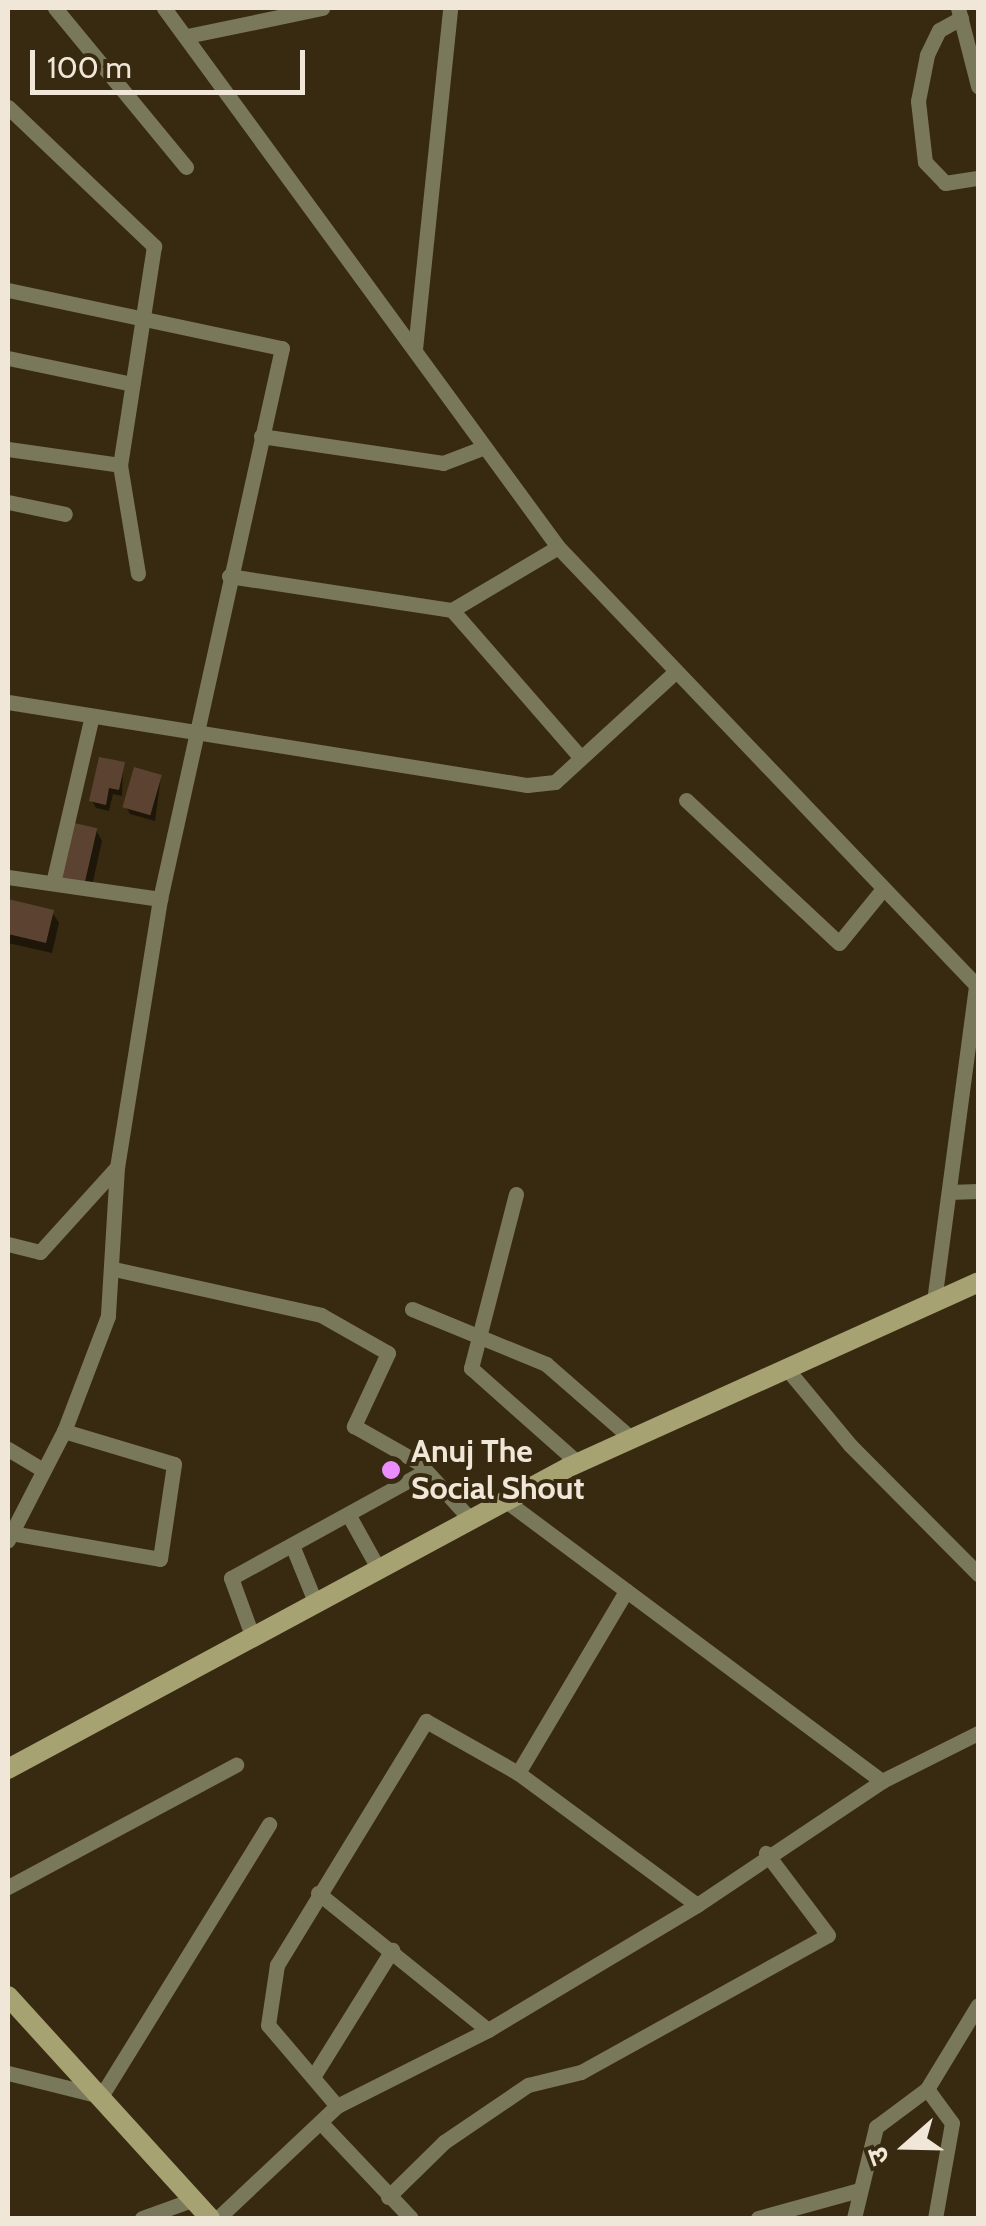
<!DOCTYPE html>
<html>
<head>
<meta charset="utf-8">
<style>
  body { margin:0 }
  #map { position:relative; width:986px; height:2226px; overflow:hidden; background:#382a11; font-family:Cabin,"Noto Sans Devanagari",sans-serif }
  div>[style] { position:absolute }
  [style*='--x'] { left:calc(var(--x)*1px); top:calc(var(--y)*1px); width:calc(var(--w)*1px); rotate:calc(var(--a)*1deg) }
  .shadow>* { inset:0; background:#0007 }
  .building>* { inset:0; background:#5c4331; transform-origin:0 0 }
  .street>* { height:15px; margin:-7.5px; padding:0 7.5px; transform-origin:7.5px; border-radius:7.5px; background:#7a785a }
  .secondary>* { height:20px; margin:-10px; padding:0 10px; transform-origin:10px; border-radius:10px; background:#a6a272 }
  .dots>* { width:28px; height:28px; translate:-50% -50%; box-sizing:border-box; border:5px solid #382a11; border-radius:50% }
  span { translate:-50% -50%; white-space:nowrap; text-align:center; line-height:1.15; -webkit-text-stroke:8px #382a11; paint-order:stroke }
  .poi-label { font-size:32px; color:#f0e7d8; font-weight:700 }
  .left { translate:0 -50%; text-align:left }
  .frame { position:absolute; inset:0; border:10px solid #f0e7d8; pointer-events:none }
  .north { position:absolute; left:856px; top:2096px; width:100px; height:100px; -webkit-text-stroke:8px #382a11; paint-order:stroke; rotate:250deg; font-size:28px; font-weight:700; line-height:40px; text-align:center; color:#f0e7d8 }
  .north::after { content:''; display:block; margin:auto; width:35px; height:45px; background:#f0e7d8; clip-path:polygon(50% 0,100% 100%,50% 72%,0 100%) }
  .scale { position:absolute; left:30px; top:50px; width:275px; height:45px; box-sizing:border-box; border:5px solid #f0e7d8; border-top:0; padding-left:12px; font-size:30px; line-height:35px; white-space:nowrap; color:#f0e7d8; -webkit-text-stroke:8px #382a11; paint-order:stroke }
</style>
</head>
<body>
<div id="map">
  <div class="shadow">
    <i style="clip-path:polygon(123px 765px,122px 796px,113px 794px,109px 811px,96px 808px,92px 801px)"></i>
    <i style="clip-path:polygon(161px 777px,155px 821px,130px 814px,126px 807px)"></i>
    <i style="clip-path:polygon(96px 830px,102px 841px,90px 895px,60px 879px)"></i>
    <i style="clip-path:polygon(8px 902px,52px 912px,59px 923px,52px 953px,8px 943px)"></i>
  </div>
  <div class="building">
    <i style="clip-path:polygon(99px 757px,125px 762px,119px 790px,109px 788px,106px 805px,89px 801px)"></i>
    <i style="left:134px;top:767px;width:29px;height:42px;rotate:16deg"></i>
    <i style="left:70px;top:822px;width:28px;height:58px;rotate:13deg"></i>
    <i style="clip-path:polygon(8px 899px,54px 910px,46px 943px,8px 934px)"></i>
  </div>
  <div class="street">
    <i style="--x:55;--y:8;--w:206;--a:50.5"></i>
    <i style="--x:164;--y:8;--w:668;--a:53.83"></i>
    <i style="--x:558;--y:547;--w:608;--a:46.33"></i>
    <i style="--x:958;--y:8;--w:81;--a:75.6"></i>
    <i style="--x:961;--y:18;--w:25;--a:151"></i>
    <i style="--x:939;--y:30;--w:28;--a:116"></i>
    <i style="--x:927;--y:55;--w:47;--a:101.1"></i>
    <i style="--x:918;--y:101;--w:61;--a:83.5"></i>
    <i style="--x:925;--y:162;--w:29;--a:46"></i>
    <i style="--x:945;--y:183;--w:33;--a:-9"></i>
    <i style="--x:187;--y:36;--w:138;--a:-11.7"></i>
    <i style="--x:8;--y:107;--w:202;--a:43.6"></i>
    <i style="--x:154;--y:246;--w:222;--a:98.8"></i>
    <i style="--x:120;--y:465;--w:110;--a:80.6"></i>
    <i style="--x:8;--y:290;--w:280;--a:12"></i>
    <i style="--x:282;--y:348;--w:564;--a:102.48"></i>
    <i style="--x:160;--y:899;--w:271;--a:99.1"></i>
    <i style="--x:117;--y:1167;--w:149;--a:93.5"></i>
    <i style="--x:108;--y:1316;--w:123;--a:110.9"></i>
    <i style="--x:64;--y:1431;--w:123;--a:117.2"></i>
    <i style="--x:415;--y:349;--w:343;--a:-84.1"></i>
    <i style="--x:8;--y:358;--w:127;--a:11.8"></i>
    <i style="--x:261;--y:436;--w:184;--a:8.4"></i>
    <i style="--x:443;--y:463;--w:42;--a:-21"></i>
    <i style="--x:8;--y:449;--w:113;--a:8.1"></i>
    <i style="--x:8;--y:502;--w:58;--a:11.9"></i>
    <i style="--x:229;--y:576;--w:226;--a:8.7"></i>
    <i style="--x:452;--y:610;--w:123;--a:-30.7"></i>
    <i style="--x:452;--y:610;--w:196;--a:48.9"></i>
    <i style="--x:8;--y:702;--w:526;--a:9.09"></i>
    <i style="--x:527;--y:785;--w:28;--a:-6"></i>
    <i style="--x:555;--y:782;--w:161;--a:-42.5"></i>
    <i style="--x:686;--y:800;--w:209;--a:43.1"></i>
    <i style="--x:839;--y:943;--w:68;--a:-50.9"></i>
    <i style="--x:8;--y:877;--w:154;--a:8.2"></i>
    <i style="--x:53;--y:883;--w:171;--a:-76.9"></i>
    <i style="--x:949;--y:1192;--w:29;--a:-2"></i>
    <i style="--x:516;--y:1194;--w:180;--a:104.5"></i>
    <i style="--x:471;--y:1368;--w:143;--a:41.6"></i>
    <i style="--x:8;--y:1244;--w:33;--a:14"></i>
    <i style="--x:40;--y:1252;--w:115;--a:-47.8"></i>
    <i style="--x:114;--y:1269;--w:212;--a:12.5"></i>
    <i style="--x:321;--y:1315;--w:77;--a:29.6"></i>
    <i style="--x:388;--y:1353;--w:81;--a:115"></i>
    <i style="--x:354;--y:1426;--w:75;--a:29.6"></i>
    <i style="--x:419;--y:1463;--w:77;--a:47.6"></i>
    <i style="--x:934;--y:1301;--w:319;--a:-82.4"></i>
    <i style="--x:412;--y:1309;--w:145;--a:22.3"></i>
    <i style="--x:546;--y:1364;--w:114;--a:41.1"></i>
    <i style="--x:787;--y:1369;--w:99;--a:50.3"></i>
    <i style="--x:850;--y:1445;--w:182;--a:45.2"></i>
    <i style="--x:8;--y:1449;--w:41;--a:31"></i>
    <i style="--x:506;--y:1501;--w:469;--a:36.7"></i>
    <i style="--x:348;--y:1514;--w:64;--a:61"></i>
    <i style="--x:11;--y:1533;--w:151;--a:9.9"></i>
    <i style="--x:160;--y:1559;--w:96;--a:-81.6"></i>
    <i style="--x:174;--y:1464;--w:115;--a:-163.3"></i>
    <i style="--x:292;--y:1545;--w:64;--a:67.9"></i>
    <i style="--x:253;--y:1638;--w:64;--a:-110.1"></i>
    <i style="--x:231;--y:1578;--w:222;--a:-28.8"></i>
    <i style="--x:518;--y:1773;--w:212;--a:-59.3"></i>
    <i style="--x:8;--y:1887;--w:259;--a:-28.2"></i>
    <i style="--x:318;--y:1893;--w:218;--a:38.9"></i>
    <i style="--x:8;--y:2073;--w:92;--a:13.9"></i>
    <i style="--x:313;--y:2077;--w:150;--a:-58.1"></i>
    <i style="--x:927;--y:2089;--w:42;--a:53.7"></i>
    <i style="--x:952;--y:2123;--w:97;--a:100.1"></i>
    <i style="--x:100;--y:2098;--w:322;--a:-58.3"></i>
    <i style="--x:337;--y:2106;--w:106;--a:-130.4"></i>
    <i style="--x:268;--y:2025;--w:61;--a:-81.5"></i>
    <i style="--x:277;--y:1965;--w:286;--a:-58.6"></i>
    <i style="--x:426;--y:1721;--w:106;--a:29.5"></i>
    <i style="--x:518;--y:1773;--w:222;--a:36.4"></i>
    <i style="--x:322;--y:2124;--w:129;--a:46.6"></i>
    <i style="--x:388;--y:2197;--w:78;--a:-44.5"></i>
    <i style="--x:444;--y:2142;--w:102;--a:-34.2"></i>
    <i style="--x:528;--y:2085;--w:55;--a:-13.8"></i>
    <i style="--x:581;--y:2072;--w:282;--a:-29"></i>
    <i style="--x:828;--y:1935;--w:103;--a:-127.1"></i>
    <i style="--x:142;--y:2218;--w:53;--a:-19.8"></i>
    <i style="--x:218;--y:2218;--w:163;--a:-43.3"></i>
    <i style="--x:337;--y:2106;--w:169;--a:-26.7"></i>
    <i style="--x:488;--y:2030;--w:244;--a:-30.9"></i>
    <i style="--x:697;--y:1905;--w:223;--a:-33.8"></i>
    <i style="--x:882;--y:1781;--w:107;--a:-26.6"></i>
    <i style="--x:758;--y:2218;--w:106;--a:-15.4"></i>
    <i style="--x:854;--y:2218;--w:94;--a:-76.4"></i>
    <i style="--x:876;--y:2127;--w:64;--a:-36.7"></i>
    <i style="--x:927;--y:2089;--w:98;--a:-58.7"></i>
  </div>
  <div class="secondary">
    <i style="--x:8;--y:1769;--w:635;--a:-28.3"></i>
    <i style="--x:567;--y:1468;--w:451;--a:-24.3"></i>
    <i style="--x:8;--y:1996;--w:300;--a:47.7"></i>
  </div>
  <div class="dots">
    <i style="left:391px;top:1470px;background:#eb8dfc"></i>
  </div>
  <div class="poi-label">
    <span class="left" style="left:411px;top:1470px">Anuj The<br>Social Shout</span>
  </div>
  <div class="frame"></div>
  <div class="north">उ</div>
  <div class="scale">100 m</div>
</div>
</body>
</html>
